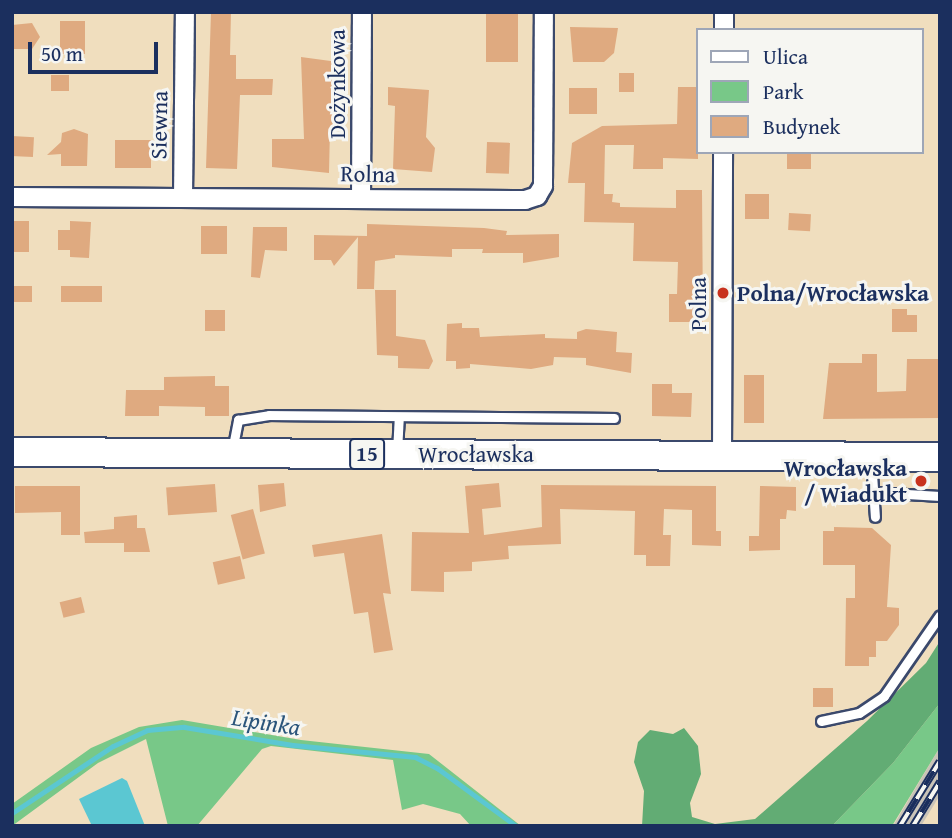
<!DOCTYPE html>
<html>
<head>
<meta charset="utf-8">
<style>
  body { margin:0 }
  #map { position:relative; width:952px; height:838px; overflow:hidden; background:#f0debe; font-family:"Gentium Book Plus",serif }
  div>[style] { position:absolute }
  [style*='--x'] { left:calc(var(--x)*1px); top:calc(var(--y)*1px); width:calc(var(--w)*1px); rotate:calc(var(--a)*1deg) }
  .industrial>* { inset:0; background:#c9c3b8 }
  .green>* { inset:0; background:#78c888 }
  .forest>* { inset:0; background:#62ac74 }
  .water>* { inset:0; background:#5bc7d2 }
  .stream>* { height:5px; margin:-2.5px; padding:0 2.5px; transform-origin:2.5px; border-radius:2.5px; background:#5bc7d2 }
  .building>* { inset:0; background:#dfaa80; transform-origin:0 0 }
  .roads { filter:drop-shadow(2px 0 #3b496c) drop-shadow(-2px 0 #3b496c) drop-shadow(0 2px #3b496c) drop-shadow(0 -2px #3b496c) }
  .lane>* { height:9px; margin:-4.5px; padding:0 4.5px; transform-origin:4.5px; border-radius:4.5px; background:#fff }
  .street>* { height:18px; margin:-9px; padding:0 9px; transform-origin:9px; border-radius:9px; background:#fff }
  .primary>* { height:28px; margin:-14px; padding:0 14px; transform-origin:14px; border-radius:14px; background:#fff }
  .rail>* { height:8px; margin-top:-4px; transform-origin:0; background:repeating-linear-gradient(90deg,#f6f6f2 0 16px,#1b2f5e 0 32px); box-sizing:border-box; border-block:2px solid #1b2f5e }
  .dots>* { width:19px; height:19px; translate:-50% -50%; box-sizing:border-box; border:4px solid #f6f6f2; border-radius:50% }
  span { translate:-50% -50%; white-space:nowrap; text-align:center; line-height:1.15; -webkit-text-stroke:6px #f6f6f2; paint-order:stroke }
  .shield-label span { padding:2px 5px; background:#f6f6f2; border:2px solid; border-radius:5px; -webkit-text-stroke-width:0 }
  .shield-label { font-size:21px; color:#1b2f5e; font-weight:700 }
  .street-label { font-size:23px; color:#1b2f5e }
  .poi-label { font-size:23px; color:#1b2f5e; font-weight:700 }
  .left { translate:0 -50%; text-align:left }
  .right { translate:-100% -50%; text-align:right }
  .water-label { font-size:24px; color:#2b557b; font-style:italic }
  .frame { position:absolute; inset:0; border:14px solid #1b2f5e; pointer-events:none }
  .legend { position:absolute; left:696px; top:28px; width:228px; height:126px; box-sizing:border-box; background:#f6f6f2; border:2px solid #9ea6b7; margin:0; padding:9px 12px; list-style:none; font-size:21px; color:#1b2f5e }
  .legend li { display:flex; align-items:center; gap:14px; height:35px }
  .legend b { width:35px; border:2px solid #9ea6b7 }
  .scale { position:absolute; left:28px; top:42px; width:130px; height:32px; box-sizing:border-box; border:4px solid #1b2f5e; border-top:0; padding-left:9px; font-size:21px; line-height:24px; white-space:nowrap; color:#1b2f5e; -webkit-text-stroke:5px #f6f6f2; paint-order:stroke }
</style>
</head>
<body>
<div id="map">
  <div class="industrial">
    <i style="clip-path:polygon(940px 747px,940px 795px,921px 826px,893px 826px)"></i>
  </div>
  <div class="green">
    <i style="clip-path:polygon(940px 703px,940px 747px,892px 826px,832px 826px,893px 763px)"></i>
    <i style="clip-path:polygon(182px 720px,301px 740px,429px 754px,521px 826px,471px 826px,460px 814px,423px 804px,402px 810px,393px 760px,271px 746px,262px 749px,197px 826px,168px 826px,146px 739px,98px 763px,12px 826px,12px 804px,91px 748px,139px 727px)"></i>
  </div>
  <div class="forest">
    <i style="clip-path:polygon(940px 641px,940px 703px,893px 763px,832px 826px,642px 826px,644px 791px,634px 762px,638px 742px,650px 730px,673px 734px,684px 728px,698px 746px,701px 774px,690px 803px,692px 817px,715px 824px,755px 819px,867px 721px,926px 663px)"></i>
  </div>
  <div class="water">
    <i style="clip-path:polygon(122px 778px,127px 781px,145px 826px,92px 826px,79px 799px)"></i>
  </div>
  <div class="stream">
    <i style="--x:12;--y:813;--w:121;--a:-33.6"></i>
    <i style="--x:113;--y:746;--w:38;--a:-25"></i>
    <i style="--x:147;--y:730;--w:37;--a:-5"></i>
    <i style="--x:184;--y:727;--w:110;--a:9.4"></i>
    <i style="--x:293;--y:745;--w:123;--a:5.6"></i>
    <i style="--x:415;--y:757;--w:25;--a:27"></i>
    <i style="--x:437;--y:768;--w:98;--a:36.3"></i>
  </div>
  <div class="building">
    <i style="clip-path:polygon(211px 12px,231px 12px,230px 55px,236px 55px,236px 79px,273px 79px,272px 95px,240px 95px,237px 169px,206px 168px)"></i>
    <i style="left:486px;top:12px;width:32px;height:50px"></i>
    <i style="left:60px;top:21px;width:25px;height:33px"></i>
    <i style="clip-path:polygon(32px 23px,40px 37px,32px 49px,12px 49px,12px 25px)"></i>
    <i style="clip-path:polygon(570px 27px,618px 28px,614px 53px,604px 62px,573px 62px)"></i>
    <i style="clip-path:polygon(301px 57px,338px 62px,337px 130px,330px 129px,329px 173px,272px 167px,272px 139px,304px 139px)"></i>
    <i style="left:619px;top:73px;width:15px;height:19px"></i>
    <i style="left:51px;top:75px;width:18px;height:16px"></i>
    <i style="clip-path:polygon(388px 87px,429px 90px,426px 137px,435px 148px,432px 172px,393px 169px,395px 106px,388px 105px)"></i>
    <i style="clip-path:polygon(678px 87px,698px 87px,698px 159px,663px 158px,663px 169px,633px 169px,634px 145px,605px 145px,604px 194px,613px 194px,612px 202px,620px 203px,620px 207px,676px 208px,676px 190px,702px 190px,703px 322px,669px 322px,669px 294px,677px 294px,678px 262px,633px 261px,634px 223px,584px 222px,585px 183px,568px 183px,572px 143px,602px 126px,677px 124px)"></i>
    <i style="left:569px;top:88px;width:28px;height:26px"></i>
    <i style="clip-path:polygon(74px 129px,88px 134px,87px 166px,61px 166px,61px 154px,47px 155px,61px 142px,62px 133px)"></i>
    <i style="left:12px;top:136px;width:22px;height:20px;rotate:3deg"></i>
    <i style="left:115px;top:140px;width:36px;height:28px"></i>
    <i style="left:487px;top:142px;width:23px;height:31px;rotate:2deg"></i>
    <i style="left:787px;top:154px;width:24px;height:15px"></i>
    <i style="left:745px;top:194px;width:24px;height:25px"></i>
    <i style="left:789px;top:213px;width:22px;height:17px;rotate:3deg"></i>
    <i style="left:12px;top:221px;width:17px;height:31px"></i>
    <i style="clip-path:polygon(70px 221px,91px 222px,89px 258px,70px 257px,70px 250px,58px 250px,58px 230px,70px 230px)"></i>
    <i style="clip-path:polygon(367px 224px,484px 228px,507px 231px,506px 235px,559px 234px,559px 257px,523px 263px,523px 253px,482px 253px,483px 249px,452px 249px,452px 257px,395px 255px,395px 258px,375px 261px,374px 289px,357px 289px,358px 237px,334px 266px,331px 260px,314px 260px,314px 235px,367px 236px)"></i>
    <i style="left:201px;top:226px;width:26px;height:28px"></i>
    <i style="clip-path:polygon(253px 227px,287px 227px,287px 251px,265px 250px,260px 278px,251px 277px)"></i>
    <i style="left:12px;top:286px;width:20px;height:16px"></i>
    <i style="left:61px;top:286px;width:41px;height:16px"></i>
    <i style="clip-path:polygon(375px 290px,396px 290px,396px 336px,425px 340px,433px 361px,429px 369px,398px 368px,398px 356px,377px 355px)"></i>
    <i style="clip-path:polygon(892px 309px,907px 309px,907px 315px,917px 315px,917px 332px,892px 332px)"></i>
    <i style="left:225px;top:310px;width:21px;height:20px;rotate:90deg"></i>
    <i style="clip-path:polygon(462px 323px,462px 328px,479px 328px,480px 337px,545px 334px,545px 338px,577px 339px,577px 332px,586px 329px,617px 332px,616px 352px,632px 353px,631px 373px,586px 365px,586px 358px,554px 357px,553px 365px,531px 369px,470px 364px,470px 368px,456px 369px,456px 361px,446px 361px,447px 324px)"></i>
    <i style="clip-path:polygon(862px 354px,877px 354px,877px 392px,906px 391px,907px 359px,940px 359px,940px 418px,823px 419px,829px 363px,862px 363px)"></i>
    <i style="left:744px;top:375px;width:20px;height:48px"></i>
    <i style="clip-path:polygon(215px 376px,215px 386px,229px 386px,229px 416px,205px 416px,205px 407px,159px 406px,159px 416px,125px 416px,126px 390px,164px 390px,164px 377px)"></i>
    <i style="clip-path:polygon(652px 384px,672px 384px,672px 393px,692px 393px,691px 417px,652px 416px)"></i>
    <i style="clip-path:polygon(284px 483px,286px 506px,260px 512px,258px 485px)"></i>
    <i style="clip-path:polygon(499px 483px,501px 507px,482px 509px,484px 535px,542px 527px,541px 485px,716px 486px,716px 531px,721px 531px,721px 546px,692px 545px,692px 510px,664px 509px,663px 535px,671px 535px,670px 566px,646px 566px,646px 555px,634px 555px,635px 511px,560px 509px,561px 544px,508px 546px,509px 559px,472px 562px,472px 571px,444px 572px,444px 592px,411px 591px,412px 532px,469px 533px,465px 486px)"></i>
    <i style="left:215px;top:484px;width:28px;height:49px;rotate:86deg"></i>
    <i style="clip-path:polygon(15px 486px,80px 486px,80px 535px,61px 535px,61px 512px,15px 513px)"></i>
    <i style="clip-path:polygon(760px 486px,796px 487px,796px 511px,787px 510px,786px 519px,780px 519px,780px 550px,749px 551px,749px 536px,759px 536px)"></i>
    <i style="left:253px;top:509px;width:46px;height:23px;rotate:75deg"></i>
    <i style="clip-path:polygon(137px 515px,137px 528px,145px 528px,150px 552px,124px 552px,124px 543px,85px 543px,84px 532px,114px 529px,114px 517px)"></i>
    <i style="clip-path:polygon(834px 527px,872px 528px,891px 545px,887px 607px,899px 608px,899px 625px,887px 641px,876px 641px,876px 657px,869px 657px,869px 666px,845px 666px,846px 598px,855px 598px,855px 565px,823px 565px,823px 531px,834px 531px)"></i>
    <i style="clip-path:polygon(382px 534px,391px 594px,383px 593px,393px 650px,374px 653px,368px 612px,354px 614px,344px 553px,314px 557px,312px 545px)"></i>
    <i style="left:240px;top:556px;width:23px;height:28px;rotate:77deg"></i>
    <i style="left:81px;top:597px;width:16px;height:22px;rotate:76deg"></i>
    <i style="left:813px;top:688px;width:20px;height:19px"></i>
  </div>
  <div class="roads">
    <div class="lane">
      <i style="--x:232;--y:451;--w:32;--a:-79"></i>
      <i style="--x:238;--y:420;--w:31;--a:-9"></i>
      <i style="--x:269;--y:415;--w:345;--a:0.5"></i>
      <i style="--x:397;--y:452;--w:34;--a:-87"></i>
      <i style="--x:871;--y:459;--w:58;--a:86.1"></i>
      <i style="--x:874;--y:492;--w:66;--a:3.5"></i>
      <i style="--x:821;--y:721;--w:39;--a:-12"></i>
      <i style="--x:859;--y:713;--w:30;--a:-34"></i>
      <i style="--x:884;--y:696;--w:98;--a:-55.3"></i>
    </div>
    <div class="street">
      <i style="--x:724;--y:30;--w:18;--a:-90"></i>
      <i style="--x:12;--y:197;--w:513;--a:0.34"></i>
      <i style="--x:525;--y:200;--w:13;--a:-18"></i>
      <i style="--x:537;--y:196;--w:12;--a:-59"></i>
      <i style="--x:543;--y:186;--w:174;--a:-89.7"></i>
      <i style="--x:183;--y:197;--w:185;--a:-89.4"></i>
      <i style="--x:361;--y:198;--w:186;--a:-89.7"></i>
      <i style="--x:722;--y:456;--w:304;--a:-89.8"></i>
    </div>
    <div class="primary">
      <i style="--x:12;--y:452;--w:928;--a:0.31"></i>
    </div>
  </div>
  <div class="rail">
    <i style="--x:900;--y:826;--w:76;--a:-58.4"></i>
    <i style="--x:913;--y:826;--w:52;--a:-58.5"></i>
  </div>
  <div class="dots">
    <i style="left:723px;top:293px;background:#c8321e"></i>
    <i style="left:921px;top:481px;background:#c8321e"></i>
  </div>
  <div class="shield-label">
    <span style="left:367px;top:454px">15</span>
  </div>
  <div class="street-label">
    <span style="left:337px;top:84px;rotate:-90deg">Dożynkowa</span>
    <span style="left:159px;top:125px;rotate:-89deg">Siewna</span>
    <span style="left:368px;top:174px;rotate:1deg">Rolna</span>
    <span style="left:698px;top:304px;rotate:-90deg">Polna</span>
    <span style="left:476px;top:454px">Wrocławska</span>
  </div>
  <div class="poi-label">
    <span class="left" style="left:737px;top:293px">Polna/Wrocławska</span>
    <span class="right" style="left:907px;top:481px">Wrocławska<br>/ Wiadukt</span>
  </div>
  <div class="water-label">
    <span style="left:266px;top:722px;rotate:9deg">Lipinka</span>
  </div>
  <div class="frame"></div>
  <ul class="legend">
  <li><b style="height:9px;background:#fff"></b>Ulica</li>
  <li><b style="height:19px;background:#78c888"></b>Park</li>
  <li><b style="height:19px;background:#dfaa80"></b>Budynek</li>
  </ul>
  <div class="scale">50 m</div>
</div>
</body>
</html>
